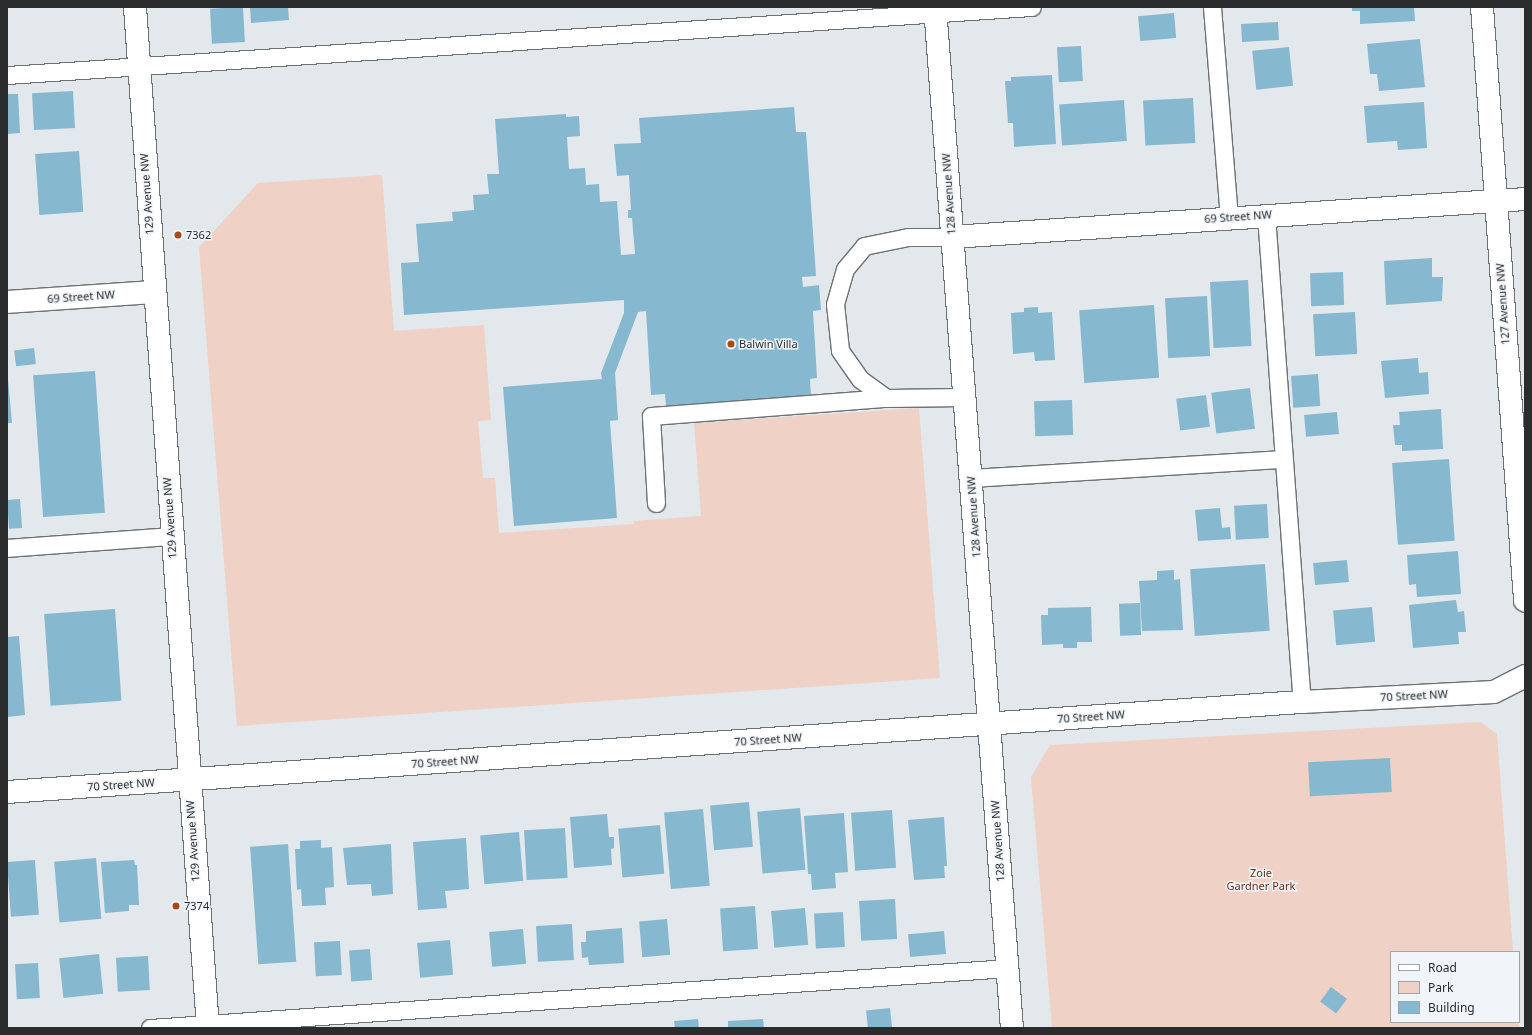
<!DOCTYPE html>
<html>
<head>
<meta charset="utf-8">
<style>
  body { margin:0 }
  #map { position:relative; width:1532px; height:1035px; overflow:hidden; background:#e2e8eb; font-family:"Noto Sans",sans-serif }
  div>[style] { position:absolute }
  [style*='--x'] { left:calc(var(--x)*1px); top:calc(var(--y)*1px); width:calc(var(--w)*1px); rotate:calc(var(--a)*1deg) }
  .green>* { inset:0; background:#efd1c6 }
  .building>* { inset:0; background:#86b8cf; transform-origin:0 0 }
  .roads { filter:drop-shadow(1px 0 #6c7174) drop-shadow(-1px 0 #6c7174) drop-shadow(0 1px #6c7174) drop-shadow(0 -1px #6c7174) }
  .service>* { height:17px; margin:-8.5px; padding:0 8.5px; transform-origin:8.5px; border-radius:8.5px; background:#fff }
  .minor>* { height:22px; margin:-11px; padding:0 11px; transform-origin:11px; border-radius:11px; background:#fff }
  .tertiary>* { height:22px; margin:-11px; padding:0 11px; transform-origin:11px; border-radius:11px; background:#fff }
  .dots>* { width:11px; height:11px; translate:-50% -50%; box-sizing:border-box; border:2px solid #eff5f8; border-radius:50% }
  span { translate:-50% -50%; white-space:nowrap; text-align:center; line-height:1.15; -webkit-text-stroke:3px #eff5f8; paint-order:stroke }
  .street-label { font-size:11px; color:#2a2c2e }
  .poi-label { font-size:11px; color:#2a2c2e }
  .left { translate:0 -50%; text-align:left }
  .park-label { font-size:11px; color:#692e15 }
  .frame { position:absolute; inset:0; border:8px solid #2a2c2e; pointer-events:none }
  .legend { position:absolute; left:1390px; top:951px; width:130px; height:72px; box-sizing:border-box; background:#eff5f8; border:1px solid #a0a5a7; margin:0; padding:5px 7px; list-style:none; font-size:12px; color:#2a2c2e }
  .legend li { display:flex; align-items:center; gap:8px; height:20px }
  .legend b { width:20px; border:1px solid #a0a5a7 }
</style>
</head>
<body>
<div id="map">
  <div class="green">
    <i style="clip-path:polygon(382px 175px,394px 331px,484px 325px,491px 420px,478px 421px,483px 478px,495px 478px,499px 533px,634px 524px,634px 521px,701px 516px,694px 423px,919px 408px,940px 678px,237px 726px,199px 247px,258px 183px)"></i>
    <i style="clip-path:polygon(1481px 722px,1497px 734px,1513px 952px,1391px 952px,1391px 1022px,1518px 1022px,1519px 1028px,1052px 1028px,1031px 777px,1050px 745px)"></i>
  </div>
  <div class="building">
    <i style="left:243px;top:7px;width:35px;height:33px;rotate:87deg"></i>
    <i style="clip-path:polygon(250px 7px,288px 7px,289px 20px,251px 23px)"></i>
    <i style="clip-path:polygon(1352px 7px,1414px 7px,1415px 21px,1360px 24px,1360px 11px,1352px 11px)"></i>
    <i style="left:1174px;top:13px;width:25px;height:36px;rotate:85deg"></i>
    <i style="left:1278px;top:22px;width:18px;height:37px;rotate:87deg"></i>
    <i style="clip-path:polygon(1420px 39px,1425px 87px,1379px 91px,1377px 74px,1370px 74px,1367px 44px)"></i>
    <i style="left:1081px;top:46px;width:35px;height:24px;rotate:87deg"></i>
    <i style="left:1289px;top:47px;width:39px;height:37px;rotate:84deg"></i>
    <i style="clip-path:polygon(1052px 75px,1056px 144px,1014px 147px,1013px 123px,1008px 123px,1005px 81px,1011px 81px,1011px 77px)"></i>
    <i style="left:73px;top:91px;width:37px;height:41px;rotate:87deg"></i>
    <i style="clip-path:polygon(7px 94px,18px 94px,20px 133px,7px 134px)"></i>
    <i style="left:1193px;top:98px;width:45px;height:50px;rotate:87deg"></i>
    <i style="left:1124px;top:100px;width:41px;height:65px;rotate:86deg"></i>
    <i style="clip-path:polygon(1424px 102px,1427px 148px,1398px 150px,1397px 141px,1367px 143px,1364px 106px)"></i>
    <i style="clip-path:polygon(794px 107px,796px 132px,806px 132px,816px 276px,802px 277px,803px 287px,819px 285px,821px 310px,813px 311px,817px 378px,810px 379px,811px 396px,666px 406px,665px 394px,651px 395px,646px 311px,638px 312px,615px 373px,618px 420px,610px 421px,617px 518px,514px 526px,503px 387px,602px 379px,601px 373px,624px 313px,624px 300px,404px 315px,401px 263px,419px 262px,416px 224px,453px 221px,452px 212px,474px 210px,473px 195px,489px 194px,487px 174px,499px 174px,495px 119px,566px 114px,566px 117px,579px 116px,580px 136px,567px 137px,569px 169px,585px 168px,586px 185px,599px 184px,600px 202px,617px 201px,621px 255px,635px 254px,632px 218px,628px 218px,628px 210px,631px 210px,629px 175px,617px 176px,614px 144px,641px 143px,639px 118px)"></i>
    <i style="left:79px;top:151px;width:61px;height:44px;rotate:86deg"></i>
    <i style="clip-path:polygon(1432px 258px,1432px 277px,1443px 277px,1442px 301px,1386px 305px,1384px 261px)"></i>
    <i style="left:1343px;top:272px;width:33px;height:33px;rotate:88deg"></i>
    <i style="left:1248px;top:280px;width:66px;height:38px;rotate:87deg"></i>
    <i style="left:1207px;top:296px;width:60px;height:42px;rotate:87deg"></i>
    <i style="left:1154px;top:305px;width:73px;height:75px;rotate:86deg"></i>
    <i style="clip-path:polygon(1038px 307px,1038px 313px,1052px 312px,1055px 360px,1035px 361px,1034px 352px,1013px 354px,1011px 313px,1024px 312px,1024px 308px)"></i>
    <i style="left:1355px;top:312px;width:42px;height:42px;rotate:87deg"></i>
    <i style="left:34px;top:348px;width:16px;height:20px;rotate:83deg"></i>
    <i style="clip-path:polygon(1418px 358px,1419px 373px,1428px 372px,1429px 394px,1385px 398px,1381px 361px)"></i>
    <i style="clip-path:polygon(7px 368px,12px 423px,7px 423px)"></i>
    <i style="left:95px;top:371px;width:142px;height:62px;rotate:86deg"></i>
    <i style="left:1318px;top:374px;width:32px;height:27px;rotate:86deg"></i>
    <i style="left:1250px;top:388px;width:41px;height:39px;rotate:83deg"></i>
    <i style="left:1206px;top:395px;width:32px;height:30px;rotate:83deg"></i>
    <i style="left:1072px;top:400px;width:35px;height:38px;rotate:88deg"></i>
    <i style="clip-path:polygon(1441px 409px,1443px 449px,1402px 451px,1402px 445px,1395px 445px,1393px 425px,1400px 425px,1399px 412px)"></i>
    <i style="left:1337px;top:412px;width:22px;height:33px;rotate:85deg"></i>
    <i style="left:1449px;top:459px;width:82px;height:57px;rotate:86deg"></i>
    <i style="left:20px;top:499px;width:29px;height:13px;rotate:86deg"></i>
    <i style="left:1267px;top:504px;width:34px;height:33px;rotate:87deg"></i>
    <i style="clip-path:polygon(1220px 508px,1222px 528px,1230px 527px,1231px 539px,1198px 541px,1195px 510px)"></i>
    <i style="clip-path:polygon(1458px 551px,1461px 594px,1417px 597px,1416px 584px,1409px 585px,1407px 555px)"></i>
    <i style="left:1347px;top:560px;width:22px;height:34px;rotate:85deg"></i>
    <i style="left:1265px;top:564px;width:67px;height:75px;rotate:86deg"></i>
    <i style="clip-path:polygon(1174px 570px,1174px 580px,1180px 579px,1183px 630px,1142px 631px,1139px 581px,1157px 580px,1157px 571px)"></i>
    <i style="clip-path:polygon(1456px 600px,1458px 612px,1464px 611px,1466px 632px,1458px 632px,1459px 644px,1413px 648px,1409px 605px)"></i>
    <i style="left:1140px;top:603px;width:32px;height:21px;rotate:88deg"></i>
    <i style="clip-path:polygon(1091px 607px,1092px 642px,1077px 642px,1077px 648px,1063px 648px,1063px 644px,1042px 645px,1041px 615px,1048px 615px,1048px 608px)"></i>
    <i style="left:1372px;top:607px;width:35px;height:39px;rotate:85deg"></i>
    <i style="left:115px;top:609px;width:92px;height:71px;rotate:86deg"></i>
    <i style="clip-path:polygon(19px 636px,25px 715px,7px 717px,7px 637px)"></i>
    <i style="left:1390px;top:758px;width:34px;height:82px;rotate:87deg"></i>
    <i style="left:749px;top:802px;width:45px;height:39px;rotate:85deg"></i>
    <i style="left:800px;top:808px;width:62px;height:43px;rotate:85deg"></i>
    <i style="left:703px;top:809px;width:77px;height:39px;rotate:85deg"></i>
    <i style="left:892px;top:810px;width:58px;height:41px;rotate:86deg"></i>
    <i style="clip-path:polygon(844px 813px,848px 872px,835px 873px,836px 888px,812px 890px,811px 874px,808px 874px,804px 816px)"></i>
    <i style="clip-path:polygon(607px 814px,609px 837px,614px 837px,614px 848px,611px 849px,612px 865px,574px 868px,570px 817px)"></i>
    <i style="clip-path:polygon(944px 817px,947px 866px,944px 866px,945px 878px,914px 880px,908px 820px)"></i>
    <i style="left:660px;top:825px;width:49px;height:42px;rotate:85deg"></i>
    <i style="left:565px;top:828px;width:50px;height:41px;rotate:87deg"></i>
    <i style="left:519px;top:832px;width:49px;height:39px;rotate:85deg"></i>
    <i style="clip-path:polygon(466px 838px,469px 889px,445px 891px,447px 908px,418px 910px,413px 842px)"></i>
    <i style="clip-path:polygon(321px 840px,321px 848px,332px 847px,334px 887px,325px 888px,326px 905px,302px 906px,301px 889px,297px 890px,295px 849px,300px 849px,300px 841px)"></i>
    <i style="left:288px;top:844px;width:118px;height:38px;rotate:86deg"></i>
    <i style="clip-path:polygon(391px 844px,393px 894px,372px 896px,371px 884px,347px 885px,343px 848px)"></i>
    <i style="left:96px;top:858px;width:61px;height:42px;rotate:85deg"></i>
    <i style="left:35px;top:860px;width:55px;height:28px;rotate:86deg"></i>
    <i style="clip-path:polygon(134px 860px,135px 865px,137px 865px,139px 905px,129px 905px,129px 911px,105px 913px,101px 862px)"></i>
    <i style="left:895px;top:899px;width:40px;height:36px;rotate:87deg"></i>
    <i style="left:755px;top:906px;width:43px;height:35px;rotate:86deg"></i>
    <i style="left:805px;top:908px;width:37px;height:34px;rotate:85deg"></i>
    <i style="left:843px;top:912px;width:35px;height:29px;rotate:87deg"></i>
    <i style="left:667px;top:919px;width:36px;height:28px;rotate:85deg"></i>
    <i style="left:572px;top:924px;width:36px;height:36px;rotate:87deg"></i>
    <i style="clip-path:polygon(622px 928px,624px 963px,589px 965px,588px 957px,582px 958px,581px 942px,586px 942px,586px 931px)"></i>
    <i style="left:523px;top:929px;width:35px;height:34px;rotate:85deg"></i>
    <i style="left:944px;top:931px;width:23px;height:36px;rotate:85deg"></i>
    <i style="left:450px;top:940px;width:35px;height:33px;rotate:85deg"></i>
    <i style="left:340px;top:941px;width:34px;height:26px;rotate:87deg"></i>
    <i style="left:370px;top:949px;width:31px;height:21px;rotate:86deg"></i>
    <i style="left:99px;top:954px;width:40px;height:40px;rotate:84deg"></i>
    <i style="left:148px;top:956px;width:34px;height:32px;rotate:87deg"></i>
    <i style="left:38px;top:963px;width:35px;height:23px;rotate:87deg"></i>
    <i style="left:1331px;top:987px;width:20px;height:18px;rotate:37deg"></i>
    <i style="left:890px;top:1008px;width:20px;height:24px;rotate:84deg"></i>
    <i style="clip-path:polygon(698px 1019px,699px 1028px,675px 1028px,674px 1021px)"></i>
    <i style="clip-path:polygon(763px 1019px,764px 1028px,728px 1028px,728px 1021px)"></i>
  </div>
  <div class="roads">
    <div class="service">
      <i style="--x:1212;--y:7;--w:211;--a:85.4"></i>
      <i style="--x:7;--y:75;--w:1027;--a:-3.8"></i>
      <i style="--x:1266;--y:215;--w:488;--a:85.8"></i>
      <i style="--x:886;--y:398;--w:32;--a:-144"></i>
      <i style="--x:860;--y:379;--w:35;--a:-125"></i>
      <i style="--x:840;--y:350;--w:46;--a:-96.2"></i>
      <i style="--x:835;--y:304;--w:36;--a:-74"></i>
      <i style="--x:845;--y:269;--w:30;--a:-50"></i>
      <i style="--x:864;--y:246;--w:45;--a:-11.6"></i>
      <i style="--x:908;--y:237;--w:44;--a:0"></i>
      <i style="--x:971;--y:478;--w:313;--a:-3.5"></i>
      <i style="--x:656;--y:503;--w:87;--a:-93.3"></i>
      <i style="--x:651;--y:416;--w:236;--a:-4.4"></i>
      <i style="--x:886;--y:398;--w:78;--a:-0.7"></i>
      <i style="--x:7;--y:548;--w:164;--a:-4.2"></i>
      <i style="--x:150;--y:1028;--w:860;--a:-4"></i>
    </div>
    <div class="minor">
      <i style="--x:935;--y:7;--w:1024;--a:85.69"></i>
      <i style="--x:952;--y:237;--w:574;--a:-3.79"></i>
      <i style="--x:7;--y:302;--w:147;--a:-3.9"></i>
      <i style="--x:7;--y:792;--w:1298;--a:-3.98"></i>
      <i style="--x:1302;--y:702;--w:192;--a:-3"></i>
      <i style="--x:1494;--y:692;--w:35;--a:-27"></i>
    </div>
    <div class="tertiary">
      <i style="--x:135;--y:7;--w:1024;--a:85.91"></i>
      <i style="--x:1482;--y:7;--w:595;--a:85.85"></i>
    </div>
  </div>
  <div class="dots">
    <i style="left:178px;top:235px;background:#ac4718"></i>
    <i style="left:731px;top:344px;background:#ac4718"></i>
    <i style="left:176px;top:906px;background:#ac4718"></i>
  </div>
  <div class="street-label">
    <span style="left:147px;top:194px;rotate:-94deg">129 Avenue NW</span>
    <span style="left:949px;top:194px;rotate:-94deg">128 Avenue NW</span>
    <span style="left:1238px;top:217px;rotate:-4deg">69 Street NW</span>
    <span style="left:81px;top:297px;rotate:-4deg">69 Street NW</span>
    <span style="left:1503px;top:304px;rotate:-94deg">127 Avenue NW</span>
    <span style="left:974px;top:517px;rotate:-94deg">128 Avenue NW</span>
    <span style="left:170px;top:518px;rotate:-94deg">129 Avenue NW</span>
    <span style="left:1414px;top:696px;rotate:-3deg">70 Street NW</span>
    <span style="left:1091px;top:717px;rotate:-4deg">70 Street NW</span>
    <span style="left:768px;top:740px;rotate:-4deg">70 Street NW</span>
    <span style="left:445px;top:762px;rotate:-4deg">70 Street NW</span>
    <span style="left:121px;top:785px;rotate:-4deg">70 Street NW</span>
    <span style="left:193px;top:841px;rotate:-94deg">129 Avenue NW</span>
    <span style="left:998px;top:841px;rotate:-94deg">128 Avenue NW</span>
  </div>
  <div class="poi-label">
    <span class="left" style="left:186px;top:235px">7362</span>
    <span class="left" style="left:739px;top:344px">Balwin Villa</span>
    <span class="left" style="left:184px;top:906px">7374</span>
  </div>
  <div class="park-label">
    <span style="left:1261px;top:880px">Zoie<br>Gardner Park</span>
  </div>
  <div class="frame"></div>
  <ul class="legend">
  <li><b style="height:5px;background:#fff"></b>Road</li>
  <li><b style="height:11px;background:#efd1c6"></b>Park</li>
  <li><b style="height:11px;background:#86b8cf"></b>Building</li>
  </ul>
</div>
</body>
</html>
